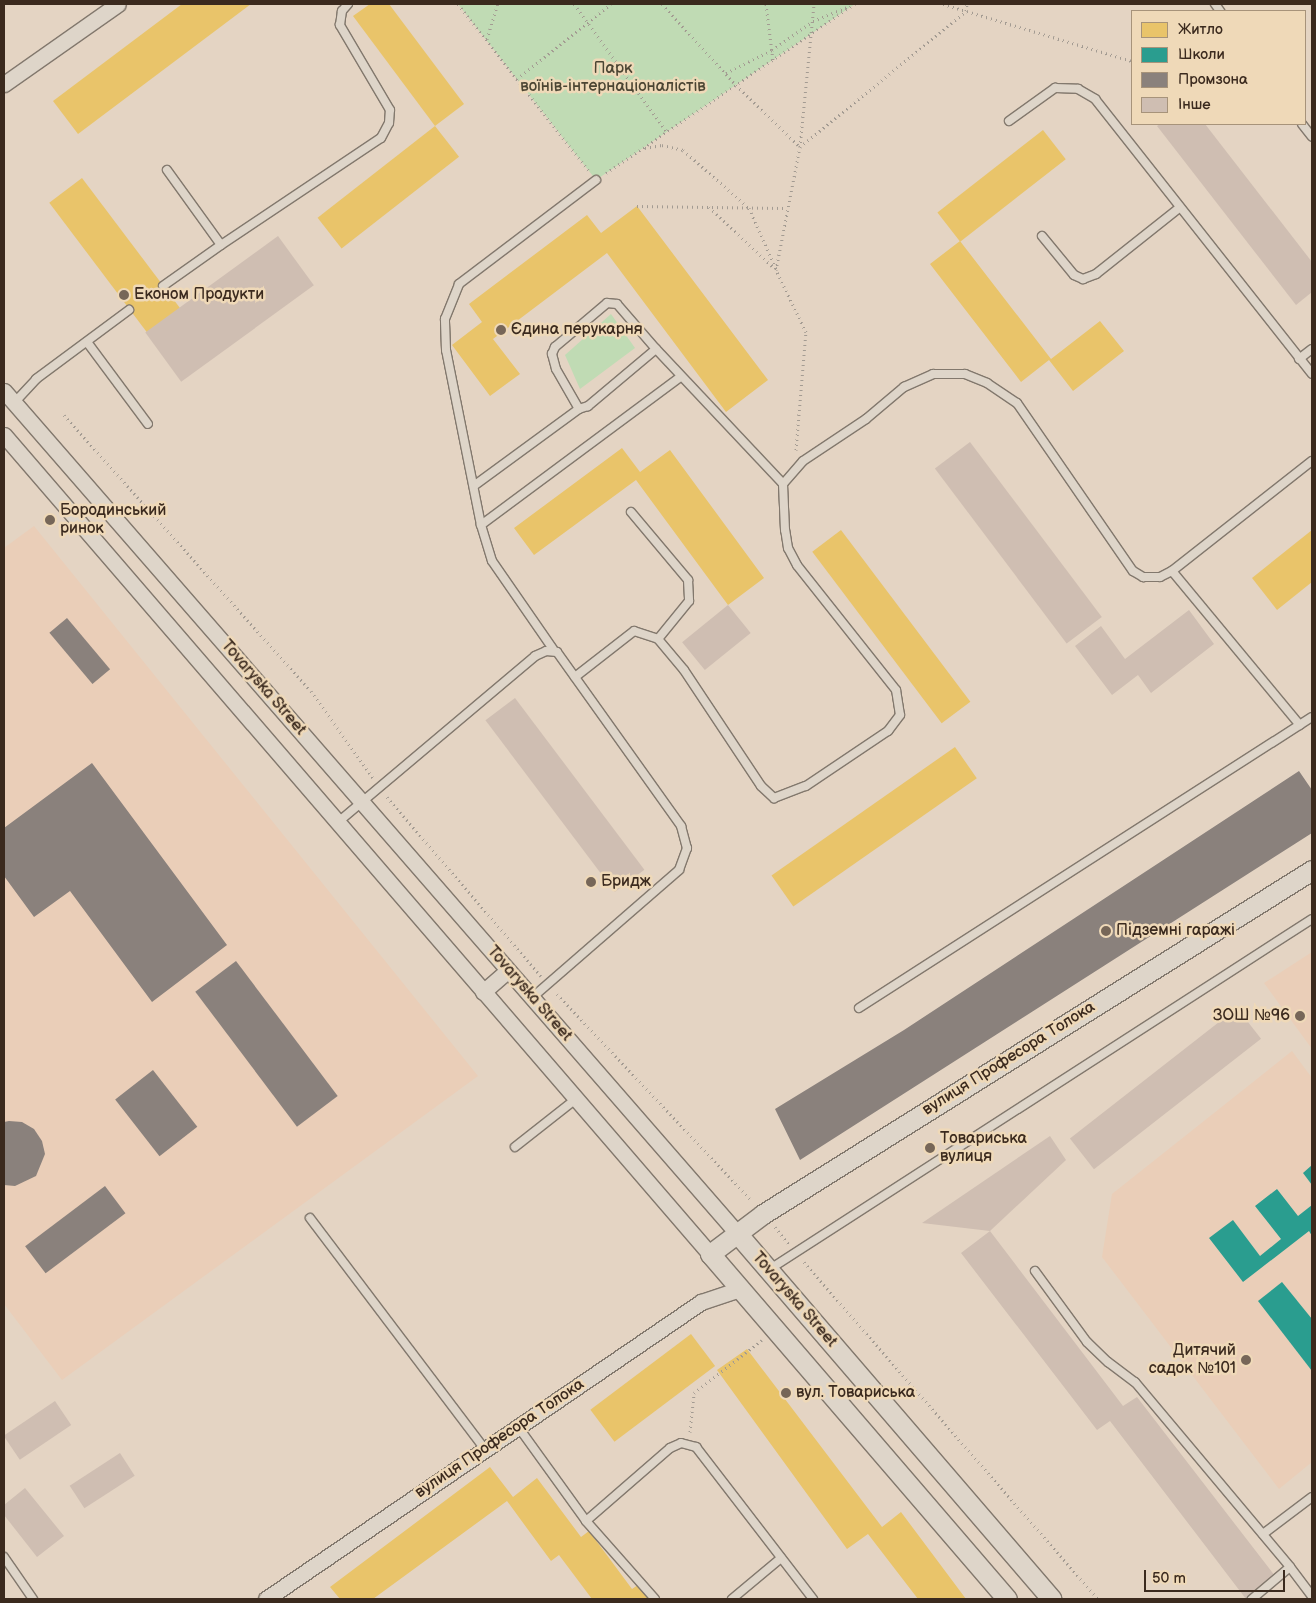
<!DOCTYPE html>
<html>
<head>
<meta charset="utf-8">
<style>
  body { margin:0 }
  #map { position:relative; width:1316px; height:1603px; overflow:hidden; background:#e4d4c3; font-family:"Balsamiq Sans",sans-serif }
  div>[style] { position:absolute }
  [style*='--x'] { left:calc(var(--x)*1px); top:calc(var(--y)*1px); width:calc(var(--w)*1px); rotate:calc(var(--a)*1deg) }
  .built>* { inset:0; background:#eaceb8 }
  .green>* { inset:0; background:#c0dbb4 }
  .homes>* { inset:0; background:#e9c46a; transform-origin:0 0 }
  .schools>* { inset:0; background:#2a9d8f }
  .industry>* { inset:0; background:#8a817c; transform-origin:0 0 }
  .building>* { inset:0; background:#cfbeb2; transform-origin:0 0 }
  .path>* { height:3px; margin-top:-1.5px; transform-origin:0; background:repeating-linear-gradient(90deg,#a39b92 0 1px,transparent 0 5px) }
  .roads { filter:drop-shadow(1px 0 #82786d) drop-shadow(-1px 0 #82786d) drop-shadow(0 1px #82786d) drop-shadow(0 -1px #82786d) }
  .service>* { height:8px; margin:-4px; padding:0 4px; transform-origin:4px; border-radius:4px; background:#ded5c9 }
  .minor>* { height:15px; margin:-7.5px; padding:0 7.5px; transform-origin:7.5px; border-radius:7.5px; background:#ded5c9 }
  .tertiary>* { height:19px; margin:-9.5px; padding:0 9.5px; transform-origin:9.5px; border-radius:9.5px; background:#ded5c9 }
  .dots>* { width:14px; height:14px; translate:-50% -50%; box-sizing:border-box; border:2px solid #efd9b8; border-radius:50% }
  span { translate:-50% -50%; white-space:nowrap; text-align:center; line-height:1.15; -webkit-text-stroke:5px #efd9b8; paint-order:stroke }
  .park-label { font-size:16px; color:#4b4533 }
  .poi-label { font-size:16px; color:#3b2a1e }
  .left { translate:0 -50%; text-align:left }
  .right { translate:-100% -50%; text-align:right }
  .street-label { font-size:16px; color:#3b2a1e }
  .frame { position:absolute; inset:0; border:5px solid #3b2a1e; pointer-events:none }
  .legend { position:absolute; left:1131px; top:10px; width:175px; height:115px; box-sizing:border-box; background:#efd9b8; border:1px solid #a7937a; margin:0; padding:6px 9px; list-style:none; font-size:15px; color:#3b2a1e }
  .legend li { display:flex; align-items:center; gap:10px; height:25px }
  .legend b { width:25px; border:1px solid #a7937a }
  .scale { position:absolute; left:1144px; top:1570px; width:141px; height:22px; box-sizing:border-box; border:2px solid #3b2a1e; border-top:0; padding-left:6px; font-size:15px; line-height:18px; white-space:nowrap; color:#3b2a1e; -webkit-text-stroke:4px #efd9b8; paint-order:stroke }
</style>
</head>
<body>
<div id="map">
  <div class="built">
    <i style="clip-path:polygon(34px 526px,478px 1076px,62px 1380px,4px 1304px,4px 548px)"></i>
    <i style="clip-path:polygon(1312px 952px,1312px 1049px,1264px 983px)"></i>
    <i style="clip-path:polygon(1292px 1051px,1312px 1078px,1312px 1462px,1279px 1489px,1102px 1257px,1112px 1194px)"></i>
  </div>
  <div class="green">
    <i style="clip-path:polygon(458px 4px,855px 4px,596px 180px)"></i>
    <i style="clip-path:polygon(611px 314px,635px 348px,580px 389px,565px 355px)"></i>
  </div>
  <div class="homes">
    <i style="clip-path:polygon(182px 4px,251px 4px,78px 134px,53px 101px)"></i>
    <i style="clip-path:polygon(370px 4px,389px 4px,464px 104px,435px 126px,353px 16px)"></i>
    <i style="left:435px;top:126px;width:39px;height:149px;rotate:52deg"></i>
    <i style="left:1043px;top:130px;width:37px;height:134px;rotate:52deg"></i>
    <i style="left:82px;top:178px;width:165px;height:41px;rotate:53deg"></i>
    <i style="clip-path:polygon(637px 206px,768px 380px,726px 412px,607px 253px,493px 339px,520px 374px,490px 396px,452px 345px,482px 322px,469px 304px,587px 215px,601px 233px)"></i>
    <i style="clip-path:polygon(960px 241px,1051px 359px,1100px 321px,1124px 351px,1073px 391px,1049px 360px,1021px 382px,930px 264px)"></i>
    <i style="clip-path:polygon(622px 448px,640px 472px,670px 450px,764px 578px,728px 605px,636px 480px,534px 555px,514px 528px)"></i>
    <i style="left:841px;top:530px;width:215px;height:36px;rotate:53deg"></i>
    <i style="clip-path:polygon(1312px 530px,1312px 582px,1277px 610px,1252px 578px)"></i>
    <i style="left:955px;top:747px;width:38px;height:224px;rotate:55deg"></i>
    <i style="left:691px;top:1334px;width:40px;height:126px;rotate:53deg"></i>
    <i style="clip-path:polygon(747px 1349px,882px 1527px,901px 1512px,966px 1599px,918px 1599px,868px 1534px,847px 1549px,717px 1370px)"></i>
    <i style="clip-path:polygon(490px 1467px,513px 1497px,537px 1478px,581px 1537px,589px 1531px,632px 1589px,638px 1585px,649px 1599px,592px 1599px,559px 1555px,551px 1561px,507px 1501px,373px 1599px,340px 1599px,330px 1587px)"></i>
  </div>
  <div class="schools">
    <i style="clip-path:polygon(1312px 1165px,1312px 1185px,1303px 1173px)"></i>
    <i style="clip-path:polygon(1277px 1189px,1298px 1216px,1312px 1205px,1312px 1236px,1309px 1231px,1243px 1282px,1209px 1238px,1233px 1220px,1260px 1256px,1281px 1239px,1255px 1206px)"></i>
    <i style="clip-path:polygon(1282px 1282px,1312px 1319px,1312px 1371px,1258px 1301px)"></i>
  </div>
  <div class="industry">
    <i style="left:67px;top:618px;width:67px;height:23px;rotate:50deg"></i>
    <i style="clip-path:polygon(92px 763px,227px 945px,152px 1002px,70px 891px,34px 917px,4px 876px,4px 828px)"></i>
    <i style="clip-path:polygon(1299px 771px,1312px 790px,1312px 833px,800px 1160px,775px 1109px,904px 1030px)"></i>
    <i style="left:236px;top:961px;width:169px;height:51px;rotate:53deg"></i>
    <i style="left:153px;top:1070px;width:72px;height:48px;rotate:52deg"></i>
    <i style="clip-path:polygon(9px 1121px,22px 1122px,34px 1129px,42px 1141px,45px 1154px,36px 1176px,15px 1186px,4px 1185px,4px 1122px)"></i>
    <i style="left:105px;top:1186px;width:34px;height:100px;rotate:53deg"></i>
  </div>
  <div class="building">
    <i style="clip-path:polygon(1160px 124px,1205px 124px,1312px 262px,1312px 292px,1296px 305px,1157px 126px)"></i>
    <i style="left:278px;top:236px;width:61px;height:164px;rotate:54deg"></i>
    <i style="left:970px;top:442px;width:219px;height:44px;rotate:53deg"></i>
    <i style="left:728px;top:605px;width:36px;height:59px;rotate:51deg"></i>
    <i style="clip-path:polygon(1189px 610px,1214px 644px,1151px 693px,1138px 675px,1112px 695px,1075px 646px,1101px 626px,1125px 659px)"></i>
    <i style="left:515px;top:698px;width:215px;height:37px;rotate:53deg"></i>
    <i style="left:1237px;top:1008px;width:39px;height:212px;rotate:52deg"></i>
    <i style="clip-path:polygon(1050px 1136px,1066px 1160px,990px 1231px,922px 1223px)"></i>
    <i style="clip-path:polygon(990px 1231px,1123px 1406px,1137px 1397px,1275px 1576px,1246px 1599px,1110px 1421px,1097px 1430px,961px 1253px)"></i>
    <i style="left:55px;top:1401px;width:29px;height:62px;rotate:56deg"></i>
    <i style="left:120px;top:1453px;width:27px;height:60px;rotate:57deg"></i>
    <i style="clip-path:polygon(25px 1488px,64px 1536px,37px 1557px,4px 1515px,4px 1505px)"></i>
  </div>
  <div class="path">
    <i style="--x:458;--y:4;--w:211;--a:51.9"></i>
    <i style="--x:574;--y:4;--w:158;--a:54"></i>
    <i style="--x:662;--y:4;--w:110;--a:47.6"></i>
    <i style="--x:736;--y:85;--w:89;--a:44.1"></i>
    <i style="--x:800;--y:147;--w:215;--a:-39.3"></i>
    <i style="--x:966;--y:11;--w:7;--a:-82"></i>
    <i style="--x:766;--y:4;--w:56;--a:82.9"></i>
    <i style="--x:943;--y:4;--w:197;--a:16.8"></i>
    <i style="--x:487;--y:39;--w:37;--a:-73"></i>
    <i style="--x:726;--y:73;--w:51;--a:-26.6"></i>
    <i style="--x:772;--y:50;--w:50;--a:-35.3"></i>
    <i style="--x:813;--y:21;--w:38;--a:-22"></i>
    <i style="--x:517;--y:79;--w:120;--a:-38.6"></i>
    <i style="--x:645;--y:148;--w:17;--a:-10"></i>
    <i style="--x:662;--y:145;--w:22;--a:13"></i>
    <i style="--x:683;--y:150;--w:88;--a:41.3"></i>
    <i style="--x:749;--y:208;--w:67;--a:66.1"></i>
    <i style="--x:606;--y:173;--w:301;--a:-34.2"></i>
    <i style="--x:637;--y:206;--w:149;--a:0.8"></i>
    <i style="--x:709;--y:207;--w:89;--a:43.2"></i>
    <i style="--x:64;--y:415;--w:370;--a:48.2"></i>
    <i style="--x:311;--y:691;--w:107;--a:54.5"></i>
    <i style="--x:796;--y:450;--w:118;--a:-85.2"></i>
    <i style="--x:806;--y:332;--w:69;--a:-115.8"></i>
    <i style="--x:776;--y:270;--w:125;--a:-79"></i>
    <i style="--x:800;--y:147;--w:144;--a:-84.4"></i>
    <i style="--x:387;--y:797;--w:236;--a:49.3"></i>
    <i style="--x:557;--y:994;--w:283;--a:46.7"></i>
    <i style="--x:775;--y:1227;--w:22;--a:51"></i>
    <i style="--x:804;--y:1262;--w:447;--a:48.9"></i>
    <i style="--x:690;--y:1432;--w:39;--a:-84"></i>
    <i style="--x:694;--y:1393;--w:86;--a:-37.9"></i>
  </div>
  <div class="roads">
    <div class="service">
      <i style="--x:1215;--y:4;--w:9;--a:54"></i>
      <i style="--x:1009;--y:121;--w:57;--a:-35.7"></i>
      <i style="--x:1055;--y:88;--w:23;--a:2"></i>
      <i style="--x:1078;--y:89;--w:20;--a:30"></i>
      <i style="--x:1095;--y:99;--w:350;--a:51.7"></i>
      <i style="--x:1302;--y:124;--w:16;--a:52"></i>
      <i style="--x:167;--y:170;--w:92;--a:54.2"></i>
      <i style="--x:221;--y:245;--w:192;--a:-33.8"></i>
      <i style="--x:381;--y:138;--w:17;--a:-62"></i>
      <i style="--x:389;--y:123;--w:13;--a:-86"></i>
      <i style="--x:390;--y:110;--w:99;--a:-120.5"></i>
      <i style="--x:340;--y:25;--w:14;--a:-82"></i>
      <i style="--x:342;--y:11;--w:9;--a:-49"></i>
      <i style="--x:1042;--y:236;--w:50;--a:50.6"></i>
      <i style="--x:1074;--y:275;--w:10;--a:24"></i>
      <i style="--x:1083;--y:279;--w:14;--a:-21"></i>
      <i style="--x:1096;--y:274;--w:106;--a:-38.5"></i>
      <i style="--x:163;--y:286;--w:71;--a:-35.3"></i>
      <i style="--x:87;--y:342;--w:102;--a:53.4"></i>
      <i style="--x:656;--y:349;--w:185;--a:46.7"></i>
      <i style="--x:1299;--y:359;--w:16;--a:-38"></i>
      <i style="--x:14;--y:403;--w:33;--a:-47"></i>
      <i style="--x:36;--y:379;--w:116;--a:-36.6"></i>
      <i style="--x:475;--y:485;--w:129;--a:-36.2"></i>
      <i style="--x:579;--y:409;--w:46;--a:-119.9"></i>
      <i style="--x:556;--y:369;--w:16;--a:-105"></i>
      <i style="--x:552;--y:354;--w:8;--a:-67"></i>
      <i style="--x:555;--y:347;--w:68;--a:-40.2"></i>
      <i style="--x:607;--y:303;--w:10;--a:6"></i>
      <i style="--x:617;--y:304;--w:60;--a:49.1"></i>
      <i style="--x:656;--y:349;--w:89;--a:140"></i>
      <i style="--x:588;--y:406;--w:9;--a:162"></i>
      <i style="--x:631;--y:512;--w:89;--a:50"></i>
      <i style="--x:688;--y:580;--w:21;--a:87"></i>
      <i style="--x:689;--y:601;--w:49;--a:129.2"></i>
      <i style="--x:481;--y:525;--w:248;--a:-36.6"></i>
      <i style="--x:1172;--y:571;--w:200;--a:50.3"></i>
      <i style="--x:553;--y:649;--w:107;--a:-124.7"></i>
      <i style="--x:492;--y:561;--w:38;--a:-107"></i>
      <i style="--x:481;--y:525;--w:178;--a:-101.3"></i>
      <i style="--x:446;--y:350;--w:31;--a:-92"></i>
      <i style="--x:445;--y:319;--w:38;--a:-68"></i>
      <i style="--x:459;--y:284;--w:172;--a:-37.2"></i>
      <i style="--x:575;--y:677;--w:75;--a:-37.9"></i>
      <i style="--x:634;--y:631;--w:25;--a:18"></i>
      <i style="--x:658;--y:639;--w:40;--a:50"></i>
      <i style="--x:684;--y:670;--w:139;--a:56.4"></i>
      <i style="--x:761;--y:786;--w:18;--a:43"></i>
      <i style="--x:774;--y:798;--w:34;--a:-21"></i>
      <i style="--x:806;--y:786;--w:99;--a:-33.9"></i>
      <i style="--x:888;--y:731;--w:20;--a:-53"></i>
      <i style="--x:900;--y:715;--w:25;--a:-99"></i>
      <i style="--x:896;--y:690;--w:159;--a:-128.4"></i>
      <i style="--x:797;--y:565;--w:19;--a:-118"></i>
      <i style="--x:788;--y:548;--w:18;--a:-99"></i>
      <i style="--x:785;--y:530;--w:46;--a:-92.5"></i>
      <i style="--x:783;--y:484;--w:30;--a:-49"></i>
      <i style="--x:803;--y:461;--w:76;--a:-33.7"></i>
      <i style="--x:866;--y:419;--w:50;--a:-40.1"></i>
      <i style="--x:904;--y:387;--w:32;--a:-24"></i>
      <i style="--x:933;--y:374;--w:32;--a:0"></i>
      <i style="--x:965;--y:374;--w:24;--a:22"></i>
      <i style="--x:987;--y:383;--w:36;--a:34"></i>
      <i style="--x:1017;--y:403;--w:204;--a:55.4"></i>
      <i style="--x:1133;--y:571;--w:12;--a:31"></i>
      <i style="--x:1143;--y:577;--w:17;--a:0"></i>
      <i style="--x:1160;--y:577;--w:13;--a:-27"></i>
      <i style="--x:1172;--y:571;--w:178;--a:-38.2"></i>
      <i style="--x:337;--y:823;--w:259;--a:-40.1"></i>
      <i style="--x:535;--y:656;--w:12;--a:-24"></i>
      <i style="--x:546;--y:651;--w:11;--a:5"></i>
      <i style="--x:557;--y:652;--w:214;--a:54.5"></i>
      <i style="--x:681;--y:826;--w:23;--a:75"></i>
      <i style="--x:687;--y:848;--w:23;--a:110"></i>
      <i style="--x:679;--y:870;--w:195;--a:139"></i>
      <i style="--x:859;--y:1008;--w:538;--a:-32.72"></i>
      <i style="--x:515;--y:1147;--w:79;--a:-38.3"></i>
      <i style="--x:310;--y:1218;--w:288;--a:52.9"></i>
      <i style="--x:770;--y:1269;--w:645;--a:-32.85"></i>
      <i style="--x:1035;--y:1271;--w:88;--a:53.8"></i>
      <i style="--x:1087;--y:1342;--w:29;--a:44"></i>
      <i style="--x:1108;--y:1362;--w:34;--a:37"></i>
      <i style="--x:1135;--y:1382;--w:241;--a:50"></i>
      <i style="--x:1290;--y:1567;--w:50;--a:139.9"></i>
      <i style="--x:519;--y:1428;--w:115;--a:54.2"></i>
      <i style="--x:586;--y:1521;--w:111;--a:-41"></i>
      <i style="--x:670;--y:1448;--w:12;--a:-24"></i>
      <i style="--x:681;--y:1443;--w:16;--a:15"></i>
      <i style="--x:696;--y:1447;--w:192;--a:52.4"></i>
      <i style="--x:586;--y:1521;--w:104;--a:48.5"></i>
      <i style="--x:1263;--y:1534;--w:61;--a:-37.1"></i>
      <i style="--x:4;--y:1557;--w:51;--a:55.4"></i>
      <i style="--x:1290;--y:1567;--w:36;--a:53"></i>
      <i style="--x:732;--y:1599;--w:64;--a:-39.9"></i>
    </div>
    <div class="minor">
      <i style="--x:4;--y:84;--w:139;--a:-35.1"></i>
      <i style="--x:4;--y:391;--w:1115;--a:48.96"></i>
      <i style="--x:4;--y:435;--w:1081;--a:49.24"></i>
      <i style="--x:483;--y:992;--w:33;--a:-41"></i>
      <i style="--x:266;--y:1599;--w:527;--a:-34.32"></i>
      <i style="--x:701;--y:1302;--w:41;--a:-18.4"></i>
    </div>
    <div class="tertiary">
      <i style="--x:736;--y:1232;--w:484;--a:49.3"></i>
      <i style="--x:1007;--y:1599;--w:455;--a:-130.7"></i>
      <i style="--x:710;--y:1254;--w:66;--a:-37"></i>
      <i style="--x:763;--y:1214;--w:648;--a:-32.07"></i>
    </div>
  </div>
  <div class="dots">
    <i style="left:124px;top:295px;background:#766658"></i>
    <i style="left:501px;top:330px;background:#766658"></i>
    <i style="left:50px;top:520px;background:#766658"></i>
    <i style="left:591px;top:882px;background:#766658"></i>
    <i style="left:1106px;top:931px;background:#766658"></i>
    <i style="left:1300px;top:1016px;background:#766658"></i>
    <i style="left:930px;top:1148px;background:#766658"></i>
    <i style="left:1246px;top:1360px;background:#766658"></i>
    <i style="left:786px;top:1393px;background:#766658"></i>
  </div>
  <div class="park-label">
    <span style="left:613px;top:78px">Парк<br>воїнів-інтернаціоналістів</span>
  </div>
  <div class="poi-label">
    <span class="left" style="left:134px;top:295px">Економ Продукти</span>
    <span class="left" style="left:511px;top:330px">Єдина перукарня</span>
    <span class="left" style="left:60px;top:520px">Бородинський<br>ринок</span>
    <span class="left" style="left:601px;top:882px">Бридж</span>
    <span class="left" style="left:1116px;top:931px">Підземні гаражі</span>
    <span class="right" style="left:1290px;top:1016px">ЗОШ №96</span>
    <span class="left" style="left:940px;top:1148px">Товариська<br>вулиця</span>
    <span class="right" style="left:1236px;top:1360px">Дитячий<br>садок №101</span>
    <span class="left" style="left:796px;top:1393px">вул. Товариська</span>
  </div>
  <div class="street-label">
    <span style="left:263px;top:688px;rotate:49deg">Tovaryska Street</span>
    <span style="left:529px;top:994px;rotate:49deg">Tovaryska Street</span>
    <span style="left:1009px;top:1059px;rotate:-32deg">вулиця Професора Толока</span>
    <span style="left:794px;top:1300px;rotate:49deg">Tovaryska Street</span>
    <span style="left:500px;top:1439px;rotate:-34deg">вулиця Професора Толока</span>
  </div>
  <div class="frame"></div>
  <ul class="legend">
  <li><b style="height:14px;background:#e9c46a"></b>Житло</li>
  <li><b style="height:14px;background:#2a9d8f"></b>Школи</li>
  <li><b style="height:14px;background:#8a817c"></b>Промзона</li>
  <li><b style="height:14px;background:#cfbeb2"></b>Інше</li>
  </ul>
  <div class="scale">50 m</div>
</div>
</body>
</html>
